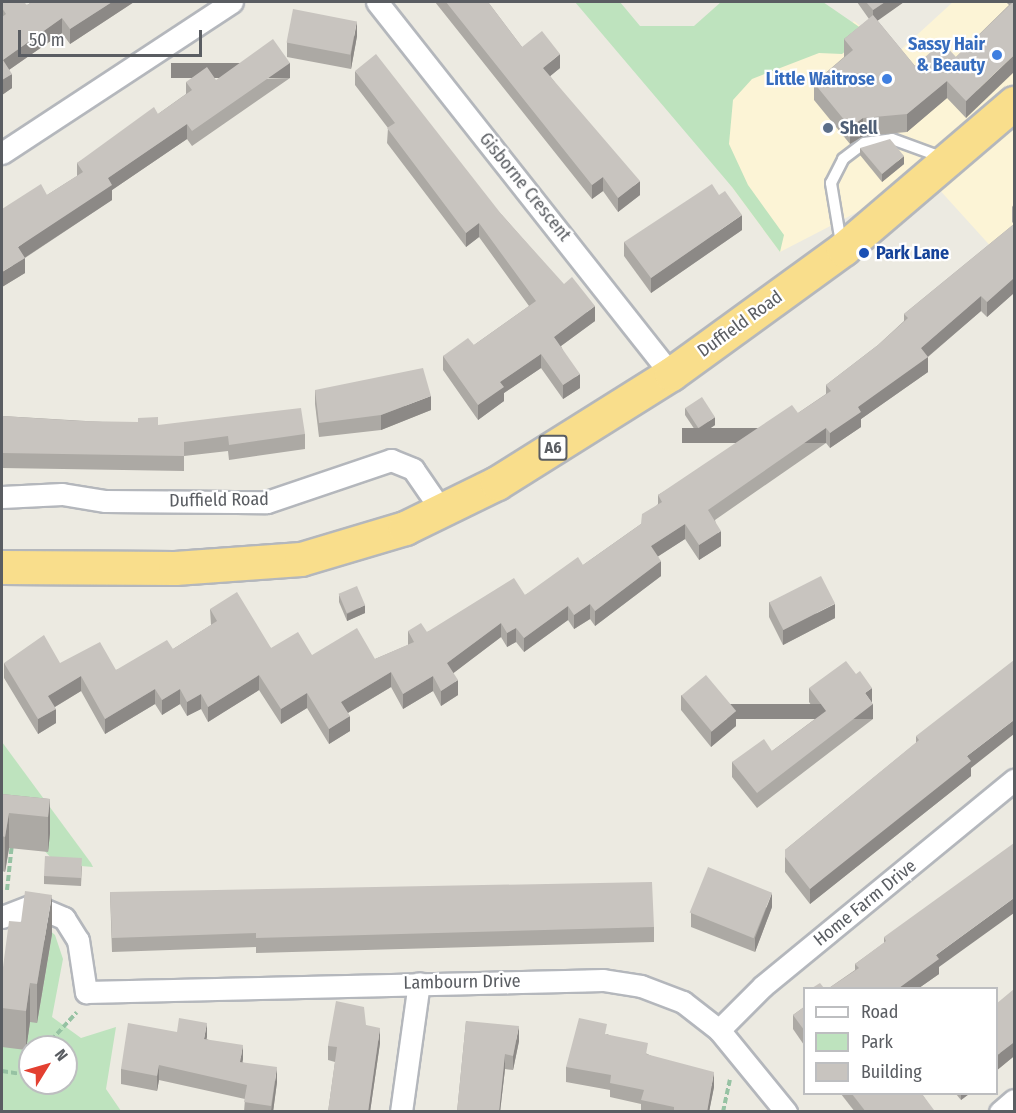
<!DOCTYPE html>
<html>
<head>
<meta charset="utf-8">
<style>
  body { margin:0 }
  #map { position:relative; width:1016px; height:1113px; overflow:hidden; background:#eceae1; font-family:"Fira Sans Condensed",sans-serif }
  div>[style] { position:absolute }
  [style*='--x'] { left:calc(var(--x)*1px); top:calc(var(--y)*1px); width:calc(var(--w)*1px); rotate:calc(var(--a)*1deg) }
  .commercial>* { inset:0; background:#fcf4d6 }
  .green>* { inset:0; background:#bee3be }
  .path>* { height:4px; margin-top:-2px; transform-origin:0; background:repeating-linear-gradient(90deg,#96c2a3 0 6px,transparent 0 9px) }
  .roads { filter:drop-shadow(2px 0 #b4b7bc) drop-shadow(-2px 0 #b4b7bc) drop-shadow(0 2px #b4b7bc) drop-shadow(0 -2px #b4b7bc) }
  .lane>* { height:10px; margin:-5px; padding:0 5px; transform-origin:5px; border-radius:5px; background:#fff }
  .street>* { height:21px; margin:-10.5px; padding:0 10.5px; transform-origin:10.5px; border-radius:10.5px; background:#fff }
  .highway>* { height:33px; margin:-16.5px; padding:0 16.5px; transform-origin:16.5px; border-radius:16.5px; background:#f9de8c }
  .wall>* { inset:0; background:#aca9a4 }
  .shaded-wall>* { inset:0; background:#8c8986; transform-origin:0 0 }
  .building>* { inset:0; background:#c8c4bf; transform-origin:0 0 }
  .dots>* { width:16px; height:16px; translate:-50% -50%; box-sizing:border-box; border:3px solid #fff; border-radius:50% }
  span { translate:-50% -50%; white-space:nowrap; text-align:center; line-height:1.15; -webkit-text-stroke:4.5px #fff; paint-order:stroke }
  .shield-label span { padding:2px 4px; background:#fff; border:2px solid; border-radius:4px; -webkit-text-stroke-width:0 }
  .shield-label { font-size:16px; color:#5a5d62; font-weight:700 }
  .shop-label { font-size:18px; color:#366cbe; font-weight:700 }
  .right { translate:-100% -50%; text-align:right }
  .service-label { font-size:18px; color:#4e5e75; font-weight:700 }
  .left { translate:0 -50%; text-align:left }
  .street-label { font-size:18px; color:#5a5d62 }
  .transit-label { font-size:18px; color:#164399; font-weight:700 }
  .frame { position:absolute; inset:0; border:3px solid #5a5d62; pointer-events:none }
  .legend { position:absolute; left:803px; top:987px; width:195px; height:108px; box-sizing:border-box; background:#fff; border:2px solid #bdbec0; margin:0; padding:8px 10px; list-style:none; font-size:18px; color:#5a5d62 }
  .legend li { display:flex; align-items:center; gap:12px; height:30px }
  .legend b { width:30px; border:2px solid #bdbec0 }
  .north { position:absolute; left:18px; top:1035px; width:60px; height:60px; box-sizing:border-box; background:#fff; border:2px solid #bdbec0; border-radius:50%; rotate:53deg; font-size:16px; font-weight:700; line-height:24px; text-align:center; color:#5a5d62 }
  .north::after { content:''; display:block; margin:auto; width:21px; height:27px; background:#e34031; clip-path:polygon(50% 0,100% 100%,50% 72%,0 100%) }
  .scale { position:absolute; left:18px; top:30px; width:184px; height:27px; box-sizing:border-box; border:3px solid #5a5d62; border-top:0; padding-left:8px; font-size:18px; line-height:21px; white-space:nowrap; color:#5a5d62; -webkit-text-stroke:4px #fff; paint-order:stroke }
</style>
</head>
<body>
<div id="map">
  <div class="commercial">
    <i style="clip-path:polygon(953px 2px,1014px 2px,1014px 272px,917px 165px,871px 205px,780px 252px,732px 187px,722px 114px,734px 84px,827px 43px,854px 21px,895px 55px)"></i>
  </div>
  <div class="green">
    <i style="clip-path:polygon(575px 2px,620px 2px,640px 26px,694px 26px,721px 2px,823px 2px,868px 33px,842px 54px,819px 53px,752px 79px,733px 100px,729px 144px,748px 185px,784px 235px,780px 252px,732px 187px)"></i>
    <i style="clip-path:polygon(2px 742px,91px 863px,93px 867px,57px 864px,2px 806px)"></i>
    <i style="clip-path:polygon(evenodd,48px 929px,55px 935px,63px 959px,52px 1017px,81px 1038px,116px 1027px,106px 1089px,121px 1111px,2px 1112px,2px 1047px,29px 1022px,37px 1022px,52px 934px,48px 929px,30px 1047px,66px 1047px,66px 1083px,30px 1083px,30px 1047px)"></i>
  </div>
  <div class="path">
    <i style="--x:7;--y:890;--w:46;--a:-83.8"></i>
    <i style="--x:45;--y:1047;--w:47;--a:-47.6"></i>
    <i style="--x:2;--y:1071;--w:20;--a:9"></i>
    <i style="--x:22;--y:1074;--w:13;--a:-51"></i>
    <i style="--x:723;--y:1112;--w:33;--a:-78"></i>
  </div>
  <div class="roads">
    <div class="lane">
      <i style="--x:841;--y:243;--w:61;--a:-99.5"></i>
      <i style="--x:831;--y:183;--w:27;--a:-63"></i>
      <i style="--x:843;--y:159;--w:26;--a:-37"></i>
      <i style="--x:864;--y:143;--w:28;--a:-8"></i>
      <i style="--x:892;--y:139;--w:55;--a:20.1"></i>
    </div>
    <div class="street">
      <i style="--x:377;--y:2;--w:474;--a:51.7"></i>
      <i style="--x:2;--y:153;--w:275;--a:-33.3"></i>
      <i style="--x:2;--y:497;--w:60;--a:-2.9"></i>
      <i style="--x:62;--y:494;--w:44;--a:9.2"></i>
      <i style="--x:105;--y:501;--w:162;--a:0.4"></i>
      <i style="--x:267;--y:502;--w:131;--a:-18.7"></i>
      <i style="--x:391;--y:460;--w:24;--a:22"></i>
      <i style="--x:413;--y:469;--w:51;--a:55.4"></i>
      <i style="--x:2;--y:917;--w:33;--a:-21"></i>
      <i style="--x:33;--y:905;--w:34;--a:23"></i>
      <i style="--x:64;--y:918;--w:26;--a:58"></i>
      <i style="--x:78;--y:940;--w:53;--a:81.3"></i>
      <i style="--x:86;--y:992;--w:517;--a:-1.33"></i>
      <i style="--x:603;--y:980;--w:38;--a:9"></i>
      <i style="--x:641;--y:986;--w:45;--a:20.9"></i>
      <i style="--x:683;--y:1002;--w:46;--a:37.9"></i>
      <i style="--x:719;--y:1030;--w:106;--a:50.7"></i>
      <i style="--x:719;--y:1030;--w:62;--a:-45"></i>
      <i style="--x:763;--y:986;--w:325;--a:-39.4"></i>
      <i style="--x:401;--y:1112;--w:130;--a:-82.1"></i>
      <i style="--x:1000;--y:1112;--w:18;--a:-41"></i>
    </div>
    <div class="highway">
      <i style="--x:2;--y:567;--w:173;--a:0.3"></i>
      <i style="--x:175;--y:568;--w:126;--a:-4.1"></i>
      <i style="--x:301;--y:559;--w:109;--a:-16.6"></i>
      <i style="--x:405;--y:528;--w:102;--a:-26.1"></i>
      <i style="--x:497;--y:483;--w:205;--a:-32.1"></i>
      <i style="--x:671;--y:374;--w:213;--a:-36"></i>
      <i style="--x:843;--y:249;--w:225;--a:-40.5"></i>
    </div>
  </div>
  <div class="wall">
    <i style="clip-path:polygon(2px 2px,27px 5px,32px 2px,134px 2px,70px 44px,62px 33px,9px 70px,12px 88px,2px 95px)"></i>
    <i style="clip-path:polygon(435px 2px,488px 2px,522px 47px,560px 68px,550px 76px,640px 195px,618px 212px,603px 191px,592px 199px)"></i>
    <i style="clip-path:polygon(857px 2px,904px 2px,877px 20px,915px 66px,956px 57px,1009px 5px,1006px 2px,1014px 2px,966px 118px,947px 98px,907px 132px,863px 136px,850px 144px,814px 100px,814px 83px,844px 57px,844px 39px,869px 19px)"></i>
    <i style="clip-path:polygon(357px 36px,351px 69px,287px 57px,287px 42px)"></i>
    <i style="clip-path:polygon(355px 71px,502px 215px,595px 321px,561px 346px,580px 388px,563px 399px,541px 368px,504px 393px,504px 401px,478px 420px,443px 370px,443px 356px,474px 345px,529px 306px,479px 237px,466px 247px,387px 143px,388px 128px,355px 85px)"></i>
    <i style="clip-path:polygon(290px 78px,192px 146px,187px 139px,112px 190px,112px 200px,25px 258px,25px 273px,2px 287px,47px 195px,77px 176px,77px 163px,158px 114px,186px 94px,186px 82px,216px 80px)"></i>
    <i style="clip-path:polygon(860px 148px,904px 164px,882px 182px,860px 155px)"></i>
    <i style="clip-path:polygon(1014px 204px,1014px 293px,987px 317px,981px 311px,928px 357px,928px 372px,861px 419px,861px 427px,830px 448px,826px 443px,715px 520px,721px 546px,699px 560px,685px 539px,658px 556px,661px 576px,595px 626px,590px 619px,574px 629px,568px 620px,524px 652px,516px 642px,507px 647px,501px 637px,453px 673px,458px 695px,441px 706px,433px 691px,403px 709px,391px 687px,348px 713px,350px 731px,329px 744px,307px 708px,281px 724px,259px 690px,208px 722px,201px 709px,187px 716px,180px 704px,162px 715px,155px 704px,105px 734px,81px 691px,55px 707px,56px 723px,38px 734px,4px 678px,4px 663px,60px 663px,116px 670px,173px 649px,211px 625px,210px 609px,271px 648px,312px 655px,375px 659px,408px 645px,408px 631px,427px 632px,525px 595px,583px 565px,641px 524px,658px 504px,658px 495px,798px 413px,826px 394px,826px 385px,878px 345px,904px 321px,904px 314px,1014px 224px,1012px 222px,1012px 207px)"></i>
    <i style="clip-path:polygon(742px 230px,651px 293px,624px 256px,624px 242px)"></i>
    <i style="clip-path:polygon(315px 390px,431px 410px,381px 430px,319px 437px,315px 404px)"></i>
    <i style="clip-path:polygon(685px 408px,715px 425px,699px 436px,685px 415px)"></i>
    <i style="clip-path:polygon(2px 416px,305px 434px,305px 449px,229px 460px,228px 451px,184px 456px,184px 471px,2px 468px)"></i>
    <i style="clip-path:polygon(339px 595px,365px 613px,347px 621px,339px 602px)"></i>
    <i style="clip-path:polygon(769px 602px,835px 618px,783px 645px,769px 617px)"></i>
    <i style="clip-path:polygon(809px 688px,872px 703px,873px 719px,757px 808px,732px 777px,732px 762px,772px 751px,819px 716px,809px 702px)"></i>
    <i style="clip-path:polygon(681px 695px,736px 726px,711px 747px,681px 710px)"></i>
    <i style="clip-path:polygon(916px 736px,971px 768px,971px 776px,810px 904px,785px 872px,785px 850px,916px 743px)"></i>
    <i style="clip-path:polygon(2px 794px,50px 799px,50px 833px,48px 852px,9px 848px,5px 872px,2px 871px)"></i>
    <i style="clip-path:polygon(82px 866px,81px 886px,44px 884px,44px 876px)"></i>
    <i style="clip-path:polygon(110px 892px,654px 927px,654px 942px,256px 953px,256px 947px,112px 952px)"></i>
    <i style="clip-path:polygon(772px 907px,755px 952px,691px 927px,691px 913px)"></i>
    <i style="clip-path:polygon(52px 934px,37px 1023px,30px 1022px,26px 1050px,2px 1047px,2px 975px)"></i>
    <i style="clip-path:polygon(884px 937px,939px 967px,939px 974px,919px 988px,829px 988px,855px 970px,855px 964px,884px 943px)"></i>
    <i style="clip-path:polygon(1014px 989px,1014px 1059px,1013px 1057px,996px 1071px)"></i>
    <i style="clip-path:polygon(804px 994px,804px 1045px,793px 1029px,793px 1015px,804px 1007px)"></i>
    <i style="clip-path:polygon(466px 1021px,519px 1041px,513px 1070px,505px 1069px,500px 1112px,457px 1112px)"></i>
    <i style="clip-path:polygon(366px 1025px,380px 1043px,370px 1112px,328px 1112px,335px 1062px,328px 1060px,328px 1046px)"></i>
    <i style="clip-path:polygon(607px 1034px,714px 1087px,709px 1112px,641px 1112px,641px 1104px,610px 1097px,610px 1090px,566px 1082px,566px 1067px)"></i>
    <i style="clip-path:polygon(207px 1039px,243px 1059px,242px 1062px,277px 1082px,273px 1112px,244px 1112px,245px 1099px,159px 1080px,157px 1091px,121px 1084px,121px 1069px)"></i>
    <i style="clip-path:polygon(841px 1094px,922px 1094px,934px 1112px,855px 1112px)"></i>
    <i style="clip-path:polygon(956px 1094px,969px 1094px,961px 1100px)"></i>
  </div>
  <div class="shaded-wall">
    <i style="clip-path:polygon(112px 2px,134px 2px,70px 44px,70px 29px)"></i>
    <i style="clip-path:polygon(885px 2px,904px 2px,873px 24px,873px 10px)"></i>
    <i style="clip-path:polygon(62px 18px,62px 33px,3px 74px,3px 60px)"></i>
    <i style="clip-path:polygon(357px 21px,357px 36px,351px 69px,351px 54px)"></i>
    <i style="clip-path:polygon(560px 54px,560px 68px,543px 82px,543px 68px)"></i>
    <i style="clip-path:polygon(1014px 55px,1014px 72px,966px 118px,966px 101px)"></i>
    <i style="left:290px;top:63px;width:15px;height:119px;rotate:90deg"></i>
    <i style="clip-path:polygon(12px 74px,12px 88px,2px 95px,2px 80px)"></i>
    <i style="clip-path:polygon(947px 81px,947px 98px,907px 132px,907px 114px)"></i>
    <i style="clip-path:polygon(863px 118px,863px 136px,850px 144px,850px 127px)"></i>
    <i style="clip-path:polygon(187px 124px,187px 139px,112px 190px,112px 200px,18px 262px,18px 247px,108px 178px)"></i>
    <i style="clip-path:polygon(904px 156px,904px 164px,882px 182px,882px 174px)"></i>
    <i style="clip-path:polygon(603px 177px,603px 191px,592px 199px,592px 185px)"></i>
    <i style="clip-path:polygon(640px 181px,640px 195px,618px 212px,618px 198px)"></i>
    <i style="clip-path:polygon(742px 215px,742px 230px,651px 293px,651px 278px)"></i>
    <i style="clip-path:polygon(479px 223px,479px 237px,466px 247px,466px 233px)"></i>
    <i style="clip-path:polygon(25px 258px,25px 273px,2px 287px,2px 272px)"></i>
    <i style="clip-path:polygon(1014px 278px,1014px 293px,987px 317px,987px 302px)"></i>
    <i style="clip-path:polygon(981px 296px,981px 311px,925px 359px,928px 357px,928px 372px,861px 419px,861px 427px,830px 448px,830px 433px,921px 348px)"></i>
    <i style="clip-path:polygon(595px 306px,595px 321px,554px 351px,554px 337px)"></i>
    <i style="clip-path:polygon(541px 354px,541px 368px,504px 393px,504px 401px,478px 420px,478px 405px,500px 382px)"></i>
    <i style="clip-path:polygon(580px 374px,580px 388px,563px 399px,563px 385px)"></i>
    <i style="clip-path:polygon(431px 396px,431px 410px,381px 430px,381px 415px)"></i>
    <i style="clip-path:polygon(715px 417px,715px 425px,699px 436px,699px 428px)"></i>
    <i style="left:826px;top:428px;width:15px;height:144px;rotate:90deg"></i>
    <i style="clip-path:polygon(685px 524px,685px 539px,651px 561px,651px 546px)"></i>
    <i style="clip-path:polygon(721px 531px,721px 546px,699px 560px,699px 545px)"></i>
    <i style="clip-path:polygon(661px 561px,661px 576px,595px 626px,595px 611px)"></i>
    <i style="clip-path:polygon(590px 604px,590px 619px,574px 629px,574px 615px)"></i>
    <i style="clip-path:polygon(835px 604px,835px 618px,783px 645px,783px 630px)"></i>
    <i style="clip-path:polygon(365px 605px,365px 613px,347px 621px,347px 614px)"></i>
    <i style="clip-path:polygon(568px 606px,568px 620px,524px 652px,524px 638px)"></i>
    <i style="clip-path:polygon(501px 623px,501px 637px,447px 678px,447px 663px)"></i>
    <i style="clip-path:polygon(516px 628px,516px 642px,507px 647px,507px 633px)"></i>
    <i style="clip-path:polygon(391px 672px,391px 687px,341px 717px,341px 702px)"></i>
    <i style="clip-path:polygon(259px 675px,259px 690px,208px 722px,208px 707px)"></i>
    <i style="clip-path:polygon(81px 676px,81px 691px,48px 711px,48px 696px)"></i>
    <i style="clip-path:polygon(433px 676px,433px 691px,403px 709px,403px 694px)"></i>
    <i style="clip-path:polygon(458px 680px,458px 695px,441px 706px,441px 691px)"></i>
    <i style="clip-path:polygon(872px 688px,872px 703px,865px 693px)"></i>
    <i style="clip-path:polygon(155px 689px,155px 704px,105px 734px,105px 719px)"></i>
    <i style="clip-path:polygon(180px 689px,180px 704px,162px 715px,162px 700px)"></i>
    <i style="clip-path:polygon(307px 693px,307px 708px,281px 724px,281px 709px)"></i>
    <i style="clip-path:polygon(201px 694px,201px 709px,187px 716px,187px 702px)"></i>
    <i style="left:873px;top:704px;width:15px;height:146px;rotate:90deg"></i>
    <i style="clip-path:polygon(56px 709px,56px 723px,38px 734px,38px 719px)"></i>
    <i style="clip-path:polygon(736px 711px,736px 726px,711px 747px,711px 732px)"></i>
    <i style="clip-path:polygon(350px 716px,350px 731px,329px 744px,329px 729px)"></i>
    <i style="clip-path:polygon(1014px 720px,1014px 734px,971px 768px,971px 776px,810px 904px,810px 889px,967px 756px)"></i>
    <i style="clip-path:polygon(50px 799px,50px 833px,48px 852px,48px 817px)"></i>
    <i style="clip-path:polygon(9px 813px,9px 848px,5px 872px,5px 837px)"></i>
    <i style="clip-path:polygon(772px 893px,772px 907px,755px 952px,755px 938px)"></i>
    <i style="clip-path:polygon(52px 895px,52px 934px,37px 1023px,37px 984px)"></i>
    <i style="clip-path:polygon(1014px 898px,1014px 913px,939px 967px,939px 974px,919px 988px,899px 988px,936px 955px)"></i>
    <i style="clip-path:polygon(30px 983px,30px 1022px,26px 1050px,26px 1011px)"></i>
    <i style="clip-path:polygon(207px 1023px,207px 1037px,204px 1053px,204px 1039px)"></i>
    <i style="clip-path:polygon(519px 1026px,519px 1041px,513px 1070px,513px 1056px)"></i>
    <i style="clip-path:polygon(380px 1028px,380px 1043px,370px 1112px,368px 1112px)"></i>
    <i style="clip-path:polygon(1013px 1043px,1013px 1057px,996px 1071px,996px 1056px)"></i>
    <i style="clip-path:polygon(243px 1045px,243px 1059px,240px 1077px,240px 1062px)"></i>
    <i style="clip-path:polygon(505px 1054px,505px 1069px,500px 1112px,499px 1112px)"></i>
    <i style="clip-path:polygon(159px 1065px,159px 1080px,157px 1091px,157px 1076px)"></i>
    <i style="clip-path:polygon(277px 1067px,277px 1082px,273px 1112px,271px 1112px)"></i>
    <i style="clip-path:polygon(714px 1072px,714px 1087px,709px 1112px,707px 1112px)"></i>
    <i style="clip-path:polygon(961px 1094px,969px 1094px,961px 1100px)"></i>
  </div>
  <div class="building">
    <i style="clip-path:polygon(2px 2px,24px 2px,27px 5px,32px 2px,112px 2px,70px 29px,62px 18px,3px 60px,12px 74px,2px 80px,2px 17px,6px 14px,2px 8px)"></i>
    <i style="clip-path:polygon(446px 2px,488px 2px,522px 47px,542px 31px,560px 54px,543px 68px,640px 181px,618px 198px,603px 177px,592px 185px)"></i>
    <i style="clip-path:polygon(866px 2px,885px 2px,873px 10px)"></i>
    <i style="clip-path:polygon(1013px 2px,1014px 2px,1014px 55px,966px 101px,947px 81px,907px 114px,863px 118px,850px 127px,814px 83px,853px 50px,844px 39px,873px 15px,915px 66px,942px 42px,956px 57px)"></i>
    <i style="left:293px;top:9px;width:65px;height:34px;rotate:11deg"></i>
    <i style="clip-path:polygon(273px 39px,290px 63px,192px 131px,187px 124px,108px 178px,112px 185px,18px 247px,25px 258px,2px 272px,2px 209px,41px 184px,47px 195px,83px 172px,77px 163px,154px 107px,158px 114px,192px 90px,186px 82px,207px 67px,216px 80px)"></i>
    <i style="clip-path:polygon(376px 54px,502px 215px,564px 284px,572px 277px,595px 306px,554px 337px,580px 374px,563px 385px,541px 354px,500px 382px,504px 387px,478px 405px,443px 356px,468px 338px,474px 345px,536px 301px,479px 223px,466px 233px,387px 128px,395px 123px,355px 71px)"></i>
    <i style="clip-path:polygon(890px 139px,904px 156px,882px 174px,860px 148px)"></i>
    <i style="clip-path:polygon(712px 184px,719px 195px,725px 191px,742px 215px,651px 278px,624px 242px)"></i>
    <i style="clip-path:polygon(1014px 224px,1014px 278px,987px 302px,981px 296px,921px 348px,928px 357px,858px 407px,861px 412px,830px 433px,826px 428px,708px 510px,721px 531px,699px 545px,685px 524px,651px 546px,661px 561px,595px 611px,590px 604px,574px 615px,568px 606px,524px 638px,516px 628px,507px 633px,501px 623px,447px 663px,458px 680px,441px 691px,433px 676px,403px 694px,391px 672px,341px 702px,350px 716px,329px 729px,307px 693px,281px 709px,259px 675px,208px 707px,201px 694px,187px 702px,180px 689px,162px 700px,155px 689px,105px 719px,81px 676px,48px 696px,56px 709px,38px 719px,4px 663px,44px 635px,60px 663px,100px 642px,116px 670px,167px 640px,173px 649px,217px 621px,210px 609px,237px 592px,271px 648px,298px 632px,312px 655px,357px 628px,375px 659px,414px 642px,408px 631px,421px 623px,427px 632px,514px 578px,525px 595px,578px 557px,583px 565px,641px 524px,642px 514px,662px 502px,658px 495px,792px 405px,798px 413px,831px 391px,826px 385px,878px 345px,908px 318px,904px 314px)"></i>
    <i style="clip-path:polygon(423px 368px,431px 396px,381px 415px,319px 423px,315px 390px)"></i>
    <i style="left:702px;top:397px;width:24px;height:20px;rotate:57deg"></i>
    <i style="clip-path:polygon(301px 408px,305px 434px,229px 445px,228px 436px,184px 442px,184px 456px,2px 453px,2px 416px,80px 421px,138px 422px,138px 418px,158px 417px,158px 425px)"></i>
    <i style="left:821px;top:576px;width:31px;height:58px;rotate:63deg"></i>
    <i style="left:357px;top:586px;width:21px;height:20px;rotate:67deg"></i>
    <i style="clip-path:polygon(1014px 660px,1014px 720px,967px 756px,971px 761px,810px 889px,785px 857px,785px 850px,919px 740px,916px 736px)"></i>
    <i style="clip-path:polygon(846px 661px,856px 674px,860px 671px,872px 688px,865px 693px,873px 704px,757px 793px,732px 762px,764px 739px,772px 751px,826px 711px,809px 688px)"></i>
    <i style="left:706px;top:675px;width:47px;height:32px;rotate:50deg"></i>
    <i style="clip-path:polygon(2px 794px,50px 799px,48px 817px,9px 813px,5px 837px,2px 836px)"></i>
    <i style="clip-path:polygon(1014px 843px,1014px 898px,936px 955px,939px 959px,899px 988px,829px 988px,859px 968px,855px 964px,886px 941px,884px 937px)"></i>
    <i style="left:45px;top:856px;width:37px;height:20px;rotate:3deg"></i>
    <i style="left:708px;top:867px;width:69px;height:49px;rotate:22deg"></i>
    <i style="clip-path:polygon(652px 882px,654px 927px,256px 938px,256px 933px,112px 938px,110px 892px)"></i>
    <i style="clip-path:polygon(25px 891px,52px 895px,37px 984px,30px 983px,26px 1011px,2px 1008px,2px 975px,9px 921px,21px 922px)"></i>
    <i style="clip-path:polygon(820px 983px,824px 988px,812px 988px)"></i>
    <i style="clip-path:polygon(1014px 989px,1014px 1045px,1013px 1043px,996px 1056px,996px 1004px)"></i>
    <i style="clip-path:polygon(336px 1001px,364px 1007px,366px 1025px,380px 1028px,368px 1112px,328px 1112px,337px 1047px,328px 1046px)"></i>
    <i style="clip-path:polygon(804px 1007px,804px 1030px,793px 1015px)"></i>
    <i style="clip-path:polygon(179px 1018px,207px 1023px,204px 1039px,243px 1045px,240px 1062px,277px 1067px,271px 1106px,244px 1102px,247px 1085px,159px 1065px,157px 1076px,121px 1069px,128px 1023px,177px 1032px)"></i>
    <i style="clip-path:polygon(579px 1018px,607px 1024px,605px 1034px,648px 1043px,646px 1054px,714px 1072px,707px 1112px,674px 1112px,674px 1107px,641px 1100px,644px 1090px,610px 1083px,611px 1075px,566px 1067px)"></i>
    <i style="clip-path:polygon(466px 1021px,519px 1026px,513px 1056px,505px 1054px,499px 1112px,457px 1112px)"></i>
    <i style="clip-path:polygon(852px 1094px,922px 1094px,934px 1110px,932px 1112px,866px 1112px)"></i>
  </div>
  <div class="dots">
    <i style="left:997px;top:55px;background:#3f7fe0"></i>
    <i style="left:887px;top:79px;background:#3f7fe0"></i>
    <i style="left:828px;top:128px;background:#5c6f8a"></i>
    <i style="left:864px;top:253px;background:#1a4fb4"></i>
  </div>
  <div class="shield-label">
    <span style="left:553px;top:448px">A6</span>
  </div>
  <div class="shop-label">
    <span class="right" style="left:985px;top:55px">Sassy Hair<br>&amp; Beauty</span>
    <span class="right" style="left:875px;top:79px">Little Waitrose</span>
  </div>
  <div class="service-label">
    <span class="left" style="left:840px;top:128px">Shell</span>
  </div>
  <div class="street-label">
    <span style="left:525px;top:187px;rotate:51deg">Gisborne Crescent</span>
    <span style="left:740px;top:324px;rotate:-36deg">Duffield Road</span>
    <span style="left:219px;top:500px;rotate:-1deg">Duffield Road</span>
    <span style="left:865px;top:903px;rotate:-39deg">Home Farm Drive</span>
    <span style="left:462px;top:982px;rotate:-1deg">Lambourn Drive</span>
  </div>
  <div class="transit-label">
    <span class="left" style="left:876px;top:253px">Park Lane</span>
  </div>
  <div class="frame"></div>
  <ul class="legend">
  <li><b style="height:8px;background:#fff"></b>Road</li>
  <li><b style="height:16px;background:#bee3be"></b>Park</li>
  <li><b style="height:16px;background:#c8c4bf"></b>Building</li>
  </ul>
  <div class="north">N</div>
  <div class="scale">50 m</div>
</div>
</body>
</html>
